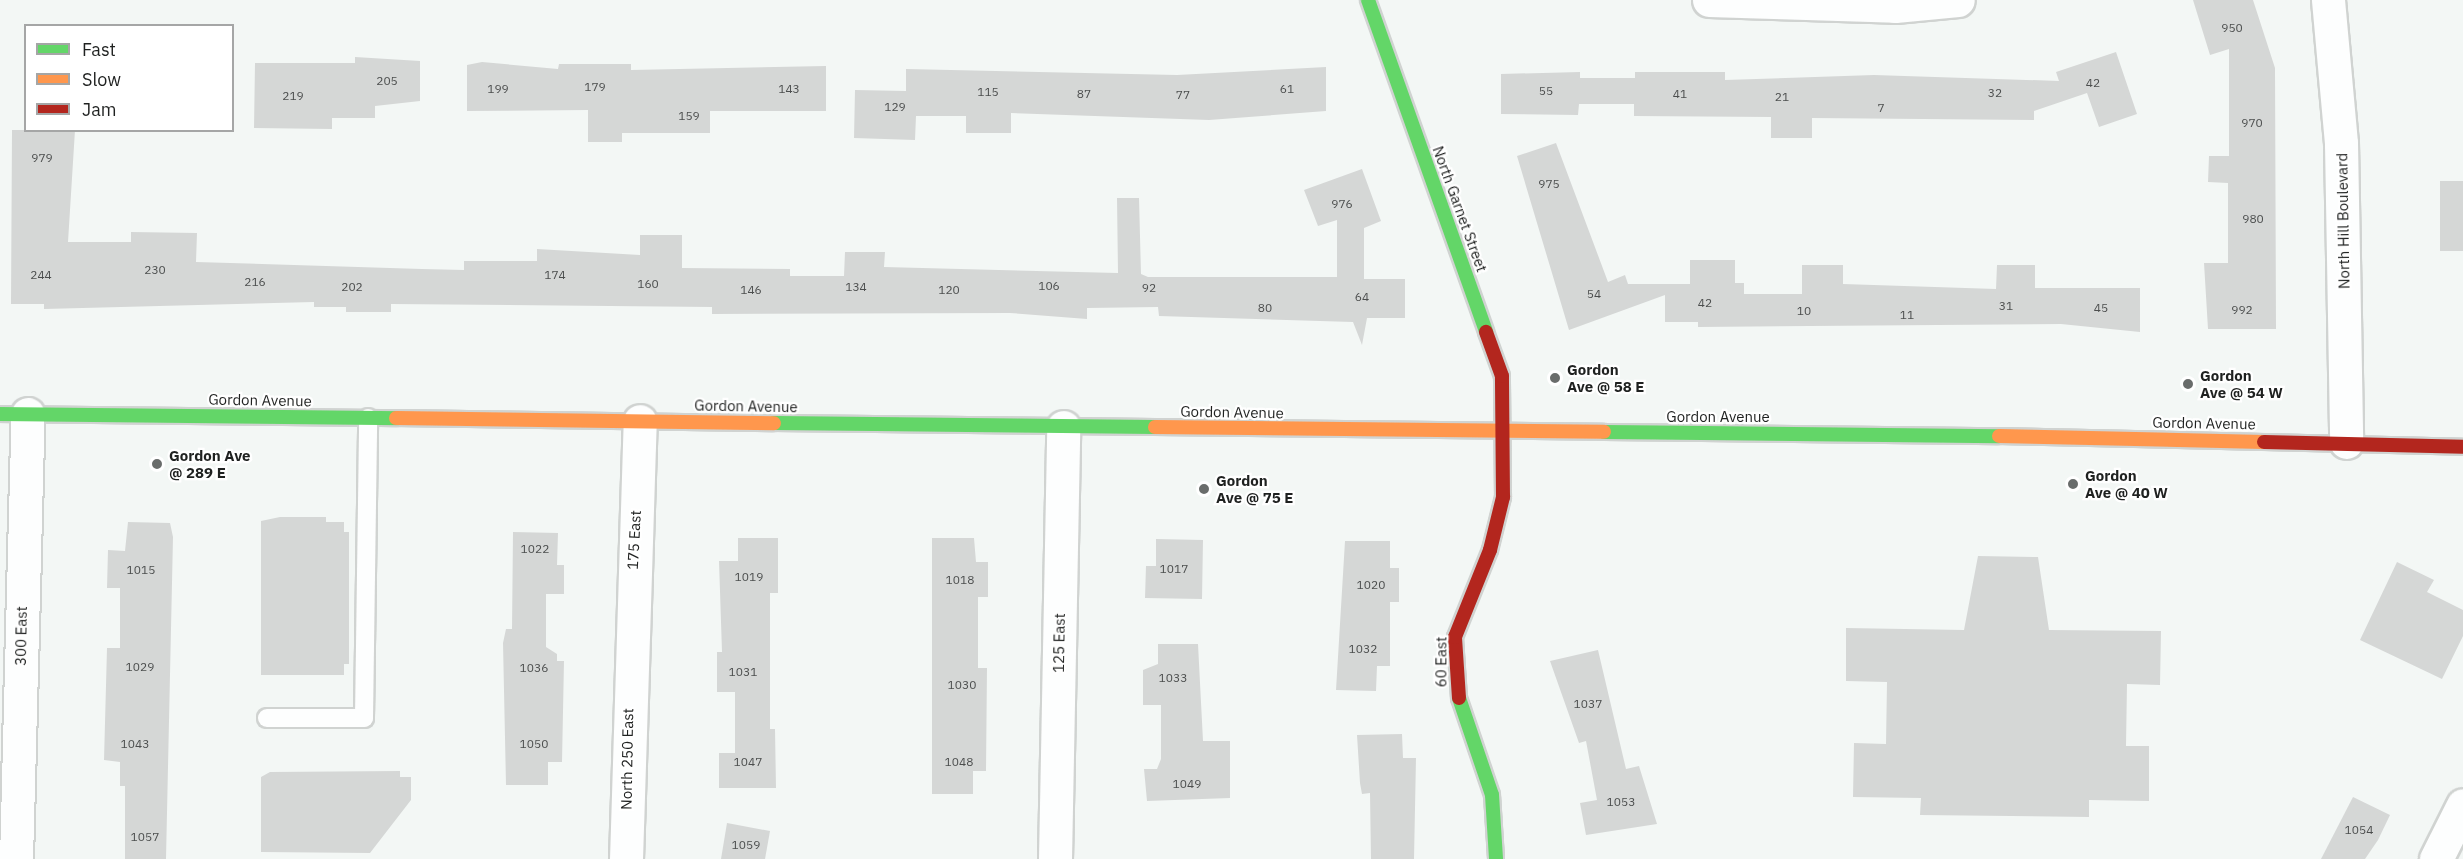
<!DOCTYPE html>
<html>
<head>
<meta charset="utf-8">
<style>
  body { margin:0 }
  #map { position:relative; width:2463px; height:859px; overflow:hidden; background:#f3f7f5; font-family:"IBM Plex Sans",sans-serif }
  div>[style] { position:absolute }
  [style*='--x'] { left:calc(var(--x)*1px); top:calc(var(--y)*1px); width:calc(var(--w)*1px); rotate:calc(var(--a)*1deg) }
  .building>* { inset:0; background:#d5d7d6; transform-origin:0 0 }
  .roads { filter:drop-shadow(2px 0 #d0d3d1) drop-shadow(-2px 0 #d0d3d1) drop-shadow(0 2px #d0d3d1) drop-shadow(0 -2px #d0d3d1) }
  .lane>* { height:18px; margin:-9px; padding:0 9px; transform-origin:9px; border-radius:9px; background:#fdfefe }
  .street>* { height:33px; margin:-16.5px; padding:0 16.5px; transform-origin:16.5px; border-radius:16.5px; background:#fdfefe }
  .fast>* { height:14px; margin:-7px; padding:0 7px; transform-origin:7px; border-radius:7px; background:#63d668 }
  .slow>* { height:14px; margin:-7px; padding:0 7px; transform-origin:7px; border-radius:7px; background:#ff974d }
  .jam>* { height:14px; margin:-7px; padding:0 7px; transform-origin:7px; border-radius:7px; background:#b3261e }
  .dots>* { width:16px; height:16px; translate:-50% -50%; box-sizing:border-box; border:3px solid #fff; border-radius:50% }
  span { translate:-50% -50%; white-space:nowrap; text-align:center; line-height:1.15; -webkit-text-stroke:4.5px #fff; paint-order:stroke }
  .number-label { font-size:12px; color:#4c4e4e }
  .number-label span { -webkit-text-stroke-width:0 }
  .street-label { font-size:15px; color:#1f2120 }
  .poi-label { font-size:15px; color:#1f2120; font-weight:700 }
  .left { translate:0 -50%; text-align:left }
  .legend { position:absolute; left:24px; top:24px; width:210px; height:108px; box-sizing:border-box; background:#fff; border:2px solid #a5a6a6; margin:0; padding:8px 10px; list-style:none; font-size:18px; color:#1f2120 }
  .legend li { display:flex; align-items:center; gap:12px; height:30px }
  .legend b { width:30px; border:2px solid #a5a6a6 }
</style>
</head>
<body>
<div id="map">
  <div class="building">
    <i style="clip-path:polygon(2193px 0,2253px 0,2275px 68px,2276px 329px,2208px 329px,2204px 263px,2228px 263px,2228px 183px,2208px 182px,2209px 156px,2229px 156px,2229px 49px,2210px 55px)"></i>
    <i style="clip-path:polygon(2116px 52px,2137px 114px,2099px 127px,2087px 93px,2034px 111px,2034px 120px,1812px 118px,1812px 138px,1771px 138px,1771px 117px,1634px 116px,1634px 104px,1579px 104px,1578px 115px,1501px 114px,1501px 74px,1580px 72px,1580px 78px,1635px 78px,1635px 72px,1725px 72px,1725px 80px,1874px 75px,2059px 81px,2056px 72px)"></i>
    <i style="clip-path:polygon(355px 57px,420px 61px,420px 101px,375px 106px,375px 118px,332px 118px,332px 129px,254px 128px,255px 63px,355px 63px)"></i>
    <i style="clip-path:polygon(482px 62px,558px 69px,559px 64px,631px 64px,631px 70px,826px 66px,826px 111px,710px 111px,710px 133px,622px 133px,622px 142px,588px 142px,588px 110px,467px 111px,467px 65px)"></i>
    <i style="clip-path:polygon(1326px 67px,1326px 111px,1209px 120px,1011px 113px,1011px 133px,966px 133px,966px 116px,916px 116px,915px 140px,854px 138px,855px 90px,906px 91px,906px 69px,1177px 75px)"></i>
    <i style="clip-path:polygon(12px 130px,75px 130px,68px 242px,131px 242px,131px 232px,197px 233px,196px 262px,422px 269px,464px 270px,464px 261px,537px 261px,537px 249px,640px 255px,640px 235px,682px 235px,682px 268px,790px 269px,790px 276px,844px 276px,845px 252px,885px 252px,884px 267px,1118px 273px,1117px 198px,1139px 198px,1141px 274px,1148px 277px,1337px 277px,1337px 220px,1318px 226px,1304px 190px,1362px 169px,1381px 221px,1364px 228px,1364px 279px,1405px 279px,1405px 318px,1367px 318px,1362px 345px,1353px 322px,1159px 316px,1158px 307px,1087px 308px,1087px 319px,1010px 313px,712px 314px,712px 307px,391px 304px,391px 312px,346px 312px,346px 307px,314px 307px,314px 302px,44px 309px,44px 304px,11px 304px)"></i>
    <i style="clip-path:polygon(1556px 143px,1608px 282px,1625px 275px,1628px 284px,1690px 284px,1690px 260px,1735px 260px,1735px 283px,1744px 283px,1744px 294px,1802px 294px,1802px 265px,1843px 265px,1843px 284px,1996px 289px,1997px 265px,2035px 265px,2035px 288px,2140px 288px,2140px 332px,2061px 324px,1698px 327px,1698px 322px,1665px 322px,1665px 295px,1569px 330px,1517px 156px)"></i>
    <i style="left:2440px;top:181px;width:23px;height:70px"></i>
    <i style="clip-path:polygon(280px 517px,326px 517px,326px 522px,344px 522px,344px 532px,349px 532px,349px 664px,344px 664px,344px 675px,261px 675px,261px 521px)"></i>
    <i style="clip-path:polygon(128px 522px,170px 523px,173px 537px,166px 859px,125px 859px,125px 786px,120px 786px,120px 762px,104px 760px,107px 648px,120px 648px,120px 588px,107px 588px,108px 550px,125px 551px)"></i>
    <i style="clip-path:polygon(513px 532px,558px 533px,557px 565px,564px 565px,564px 594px,546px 594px,546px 647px,557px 654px,557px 661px,564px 661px,562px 762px,548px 762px,548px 785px,506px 785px,503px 643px,506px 629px,512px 629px)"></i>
    <i style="clip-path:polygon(738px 538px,778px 538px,778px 593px,770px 593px,770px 729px,775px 729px,776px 788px,719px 788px,719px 753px,735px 753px,735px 692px,717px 692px,717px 652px,722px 652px,719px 561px,738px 561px)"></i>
    <i style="clip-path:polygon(932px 538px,974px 538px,976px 562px,988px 562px,988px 597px,978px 597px,978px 668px,987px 668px,986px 771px,973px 771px,973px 794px,932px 794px)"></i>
    <i style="clip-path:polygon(1156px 539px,1203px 540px,1202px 599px,1145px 598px,1146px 566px,1156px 566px)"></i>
    <i style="clip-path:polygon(1345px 541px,1390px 541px,1390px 568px,1399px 568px,1399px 602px,1390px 602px,1390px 666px,1377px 666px,1376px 691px,1336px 690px)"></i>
    <i style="clip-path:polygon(1978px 556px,2038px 557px,2049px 630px,2161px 631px,2160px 685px,2127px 684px,2126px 746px,2149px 746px,2149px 801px,2089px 800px,2089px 817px,1920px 815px,1921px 798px,1853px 797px,1854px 743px,1886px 744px,1887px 682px,1846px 681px,1846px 628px,1964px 630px)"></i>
    <i style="clip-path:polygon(2397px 562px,2434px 580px,2427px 592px,2463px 610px,2463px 636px,2442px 679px,2360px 640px)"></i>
    <i style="clip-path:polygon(1158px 644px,1198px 644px,1203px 741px,1230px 741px,1230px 798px,1147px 801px,1144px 769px,1157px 769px,1161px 759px,1161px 705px,1143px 705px,1143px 670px,1158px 664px)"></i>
    <i style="clip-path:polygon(1598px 650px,1626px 769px,1639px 766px,1657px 824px,1586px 835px,1580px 803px,1597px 800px,1586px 741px,1579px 743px,1550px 661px)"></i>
    <i style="clip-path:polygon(1402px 734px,1403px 758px,1416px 758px,1414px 859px,1371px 859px,1370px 793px,1362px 794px,1360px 783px,1357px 735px)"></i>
    <i style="clip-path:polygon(400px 771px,400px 777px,411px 777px,411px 800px,370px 853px,261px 852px,261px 777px,270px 772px)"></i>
    <i style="clip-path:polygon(2353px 797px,2390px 815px,2378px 840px,2365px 859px,2321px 859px)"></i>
    <i style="clip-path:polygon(727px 823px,770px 831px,765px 859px,721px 859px)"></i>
  </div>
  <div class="roads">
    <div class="lane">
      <i style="--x:267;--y:718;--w:97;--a:0"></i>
      <i style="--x:364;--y:718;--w:300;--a:-89.2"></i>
    </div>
    <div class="street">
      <i style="--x:1709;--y:0;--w:186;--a:1.8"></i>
      <i style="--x:1895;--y:6;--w:63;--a:-5.4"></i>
      <i style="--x:2328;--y:0;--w:144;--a:84.8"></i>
      <i style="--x:2341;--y:143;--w:299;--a:89"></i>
      <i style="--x:16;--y:859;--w:445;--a:-88.5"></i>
      <i style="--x:626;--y:859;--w:438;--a:-88.2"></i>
      <i style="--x:1055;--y:859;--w:432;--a:-88.9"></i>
      <i style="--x:2436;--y:859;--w:60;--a:-63.4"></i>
    </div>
    <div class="fast">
      <i style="--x:1368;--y:0;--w:352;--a:70.4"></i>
      <i style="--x:0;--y:414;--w:396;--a:0.6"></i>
      <i style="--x:774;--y:423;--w:381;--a:0.6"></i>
      <i style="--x:1604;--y:432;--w:395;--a:0.6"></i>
      <i style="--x:1459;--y:698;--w:102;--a:71.2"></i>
      <i style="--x:1492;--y:795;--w:64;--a:86.4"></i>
    </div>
    <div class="slow">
      <i style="--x:396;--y:418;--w:378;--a:0.8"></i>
      <i style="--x:1155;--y:427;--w:449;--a:0.6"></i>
      <i style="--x:1999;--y:436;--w:265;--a:1.3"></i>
    </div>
    <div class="jam">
      <i style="--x:2264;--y:442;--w:199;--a:1.4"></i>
      <i style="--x:1459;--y:698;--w:61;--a:-93.8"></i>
      <i style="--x:1455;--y:637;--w:94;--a:-68.1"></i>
      <i style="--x:1490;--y:550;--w:55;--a:-76.2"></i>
      <i style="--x:1503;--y:497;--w:121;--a:-90.5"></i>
      <i style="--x:1502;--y:376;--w:47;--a:-110"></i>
    </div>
  </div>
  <div class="dots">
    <i style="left:1555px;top:378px;background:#696c6b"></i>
    <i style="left:2188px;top:384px;background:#696c6b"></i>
    <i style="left:157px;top:464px;background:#696c6b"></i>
    <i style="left:2073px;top:484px;background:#696c6b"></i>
    <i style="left:1204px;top:489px;background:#696c6b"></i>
  </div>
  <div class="number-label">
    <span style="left:2232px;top:28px">950</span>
    <span style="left:387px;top:81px">205</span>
    <span style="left:2093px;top:83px">42</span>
    <span style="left:595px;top:87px">179</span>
    <span style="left:498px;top:89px">199</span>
    <span style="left:789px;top:89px">143</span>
    <span style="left:1287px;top:89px">61</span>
    <span style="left:1546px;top:91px">55</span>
    <span style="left:988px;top:92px">115</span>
    <span style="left:1995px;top:93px">32</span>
    <span style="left:1084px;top:94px">87</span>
    <span style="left:1680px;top:94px">41</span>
    <span style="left:1183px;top:95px">77</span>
    <span style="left:293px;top:96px">219</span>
    <span style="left:1782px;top:97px">21</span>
    <span style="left:895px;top:107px">129</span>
    <span style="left:1881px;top:108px">7</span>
    <span style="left:689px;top:116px">159</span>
    <span style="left:2252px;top:123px">970</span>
    <span style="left:42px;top:158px">979</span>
    <span style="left:1549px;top:184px">975</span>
    <span style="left:1342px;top:204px">976</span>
    <span style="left:2253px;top:219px">980</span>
    <span style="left:155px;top:270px">230</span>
    <span style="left:41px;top:275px">244</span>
    <span style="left:555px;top:275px">174</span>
    <span style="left:255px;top:282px">216</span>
    <span style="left:648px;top:284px">160</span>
    <span style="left:1049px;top:286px">106</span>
    <span style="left:352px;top:287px">202</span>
    <span style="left:856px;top:287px">134</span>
    <span style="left:1149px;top:288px">92</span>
    <span style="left:751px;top:290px">146</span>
    <span style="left:949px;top:290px">120</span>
    <span style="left:1594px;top:294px">54</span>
    <span style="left:1362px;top:297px">64</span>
    <span style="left:1705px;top:303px">42</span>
    <span style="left:2006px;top:306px">31</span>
    <span style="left:1265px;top:308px">80</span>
    <span style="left:2101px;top:308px">45</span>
    <span style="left:2242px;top:310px">992</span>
    <span style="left:1804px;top:311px">10</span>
    <span style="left:1907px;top:315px">11</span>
    <span style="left:535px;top:549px">1022</span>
    <span style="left:1174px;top:569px">1017</span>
    <span style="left:141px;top:570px">1015</span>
    <span style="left:749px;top:577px">1019</span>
    <span style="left:960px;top:580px">1018</span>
    <span style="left:1371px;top:585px">1020</span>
    <span style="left:1363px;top:649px">1032</span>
    <span style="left:140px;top:667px">1029</span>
    <span style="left:534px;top:668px">1036</span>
    <span style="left:743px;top:672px">1031</span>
    <span style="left:1173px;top:678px">1033</span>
    <span style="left:962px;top:685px">1030</span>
    <span style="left:1588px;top:704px">1037</span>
    <span style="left:135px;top:744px">1043</span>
    <span style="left:534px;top:744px">1050</span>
    <span style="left:748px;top:762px">1047</span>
    <span style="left:959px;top:762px">1048</span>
    <span style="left:1187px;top:784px">1049</span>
    <span style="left:1621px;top:802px">1053</span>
    <span style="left:2359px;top:830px">1054</span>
    <span style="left:145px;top:837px">1057</span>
    <span style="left:746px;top:845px">1059</span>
  </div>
  <div class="street-label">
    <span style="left:1460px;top:209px;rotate:70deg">North Garnet Street</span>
    <span style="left:2343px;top:221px;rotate:-91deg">North Hill Boulevard</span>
    <span style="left:260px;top:400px;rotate:1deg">Gordon Avenue</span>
    <span style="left:746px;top:406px;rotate:1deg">Gordon Avenue</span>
    <span style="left:1232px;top:412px;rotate:1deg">Gordon Avenue</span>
    <span style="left:1718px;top:417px">Gordon Avenue</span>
    <span style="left:2204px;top:423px;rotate:1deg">Gordon Avenue</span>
    <span style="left:634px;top:540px;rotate:-87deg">175 East</span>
    <span style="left:21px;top:636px;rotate:-89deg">300 East</span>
    <span style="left:1059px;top:643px;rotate:-89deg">125 East</span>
    <span style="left:1441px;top:662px;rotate:-90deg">60 East</span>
    <span style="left:627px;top:759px;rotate:-89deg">North 250 East</span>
  </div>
  <div class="poi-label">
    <span class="left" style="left:1567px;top:378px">Gordon<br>Ave @ 58 E</span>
    <span class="left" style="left:2200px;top:384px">Gordon<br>Ave @ 54 W</span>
    <span class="left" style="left:169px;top:464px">Gordon Ave<br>@ 289 E</span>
    <span class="left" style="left:2085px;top:484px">Gordon<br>Ave @ 40 W</span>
    <span class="left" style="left:1216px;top:489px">Gordon<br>Ave @ 75 E</span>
  </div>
  <ul class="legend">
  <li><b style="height:8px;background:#63d668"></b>Fast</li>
  <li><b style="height:8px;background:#ff974d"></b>Slow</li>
  <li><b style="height:8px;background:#b3261e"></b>Jam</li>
  </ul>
</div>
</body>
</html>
